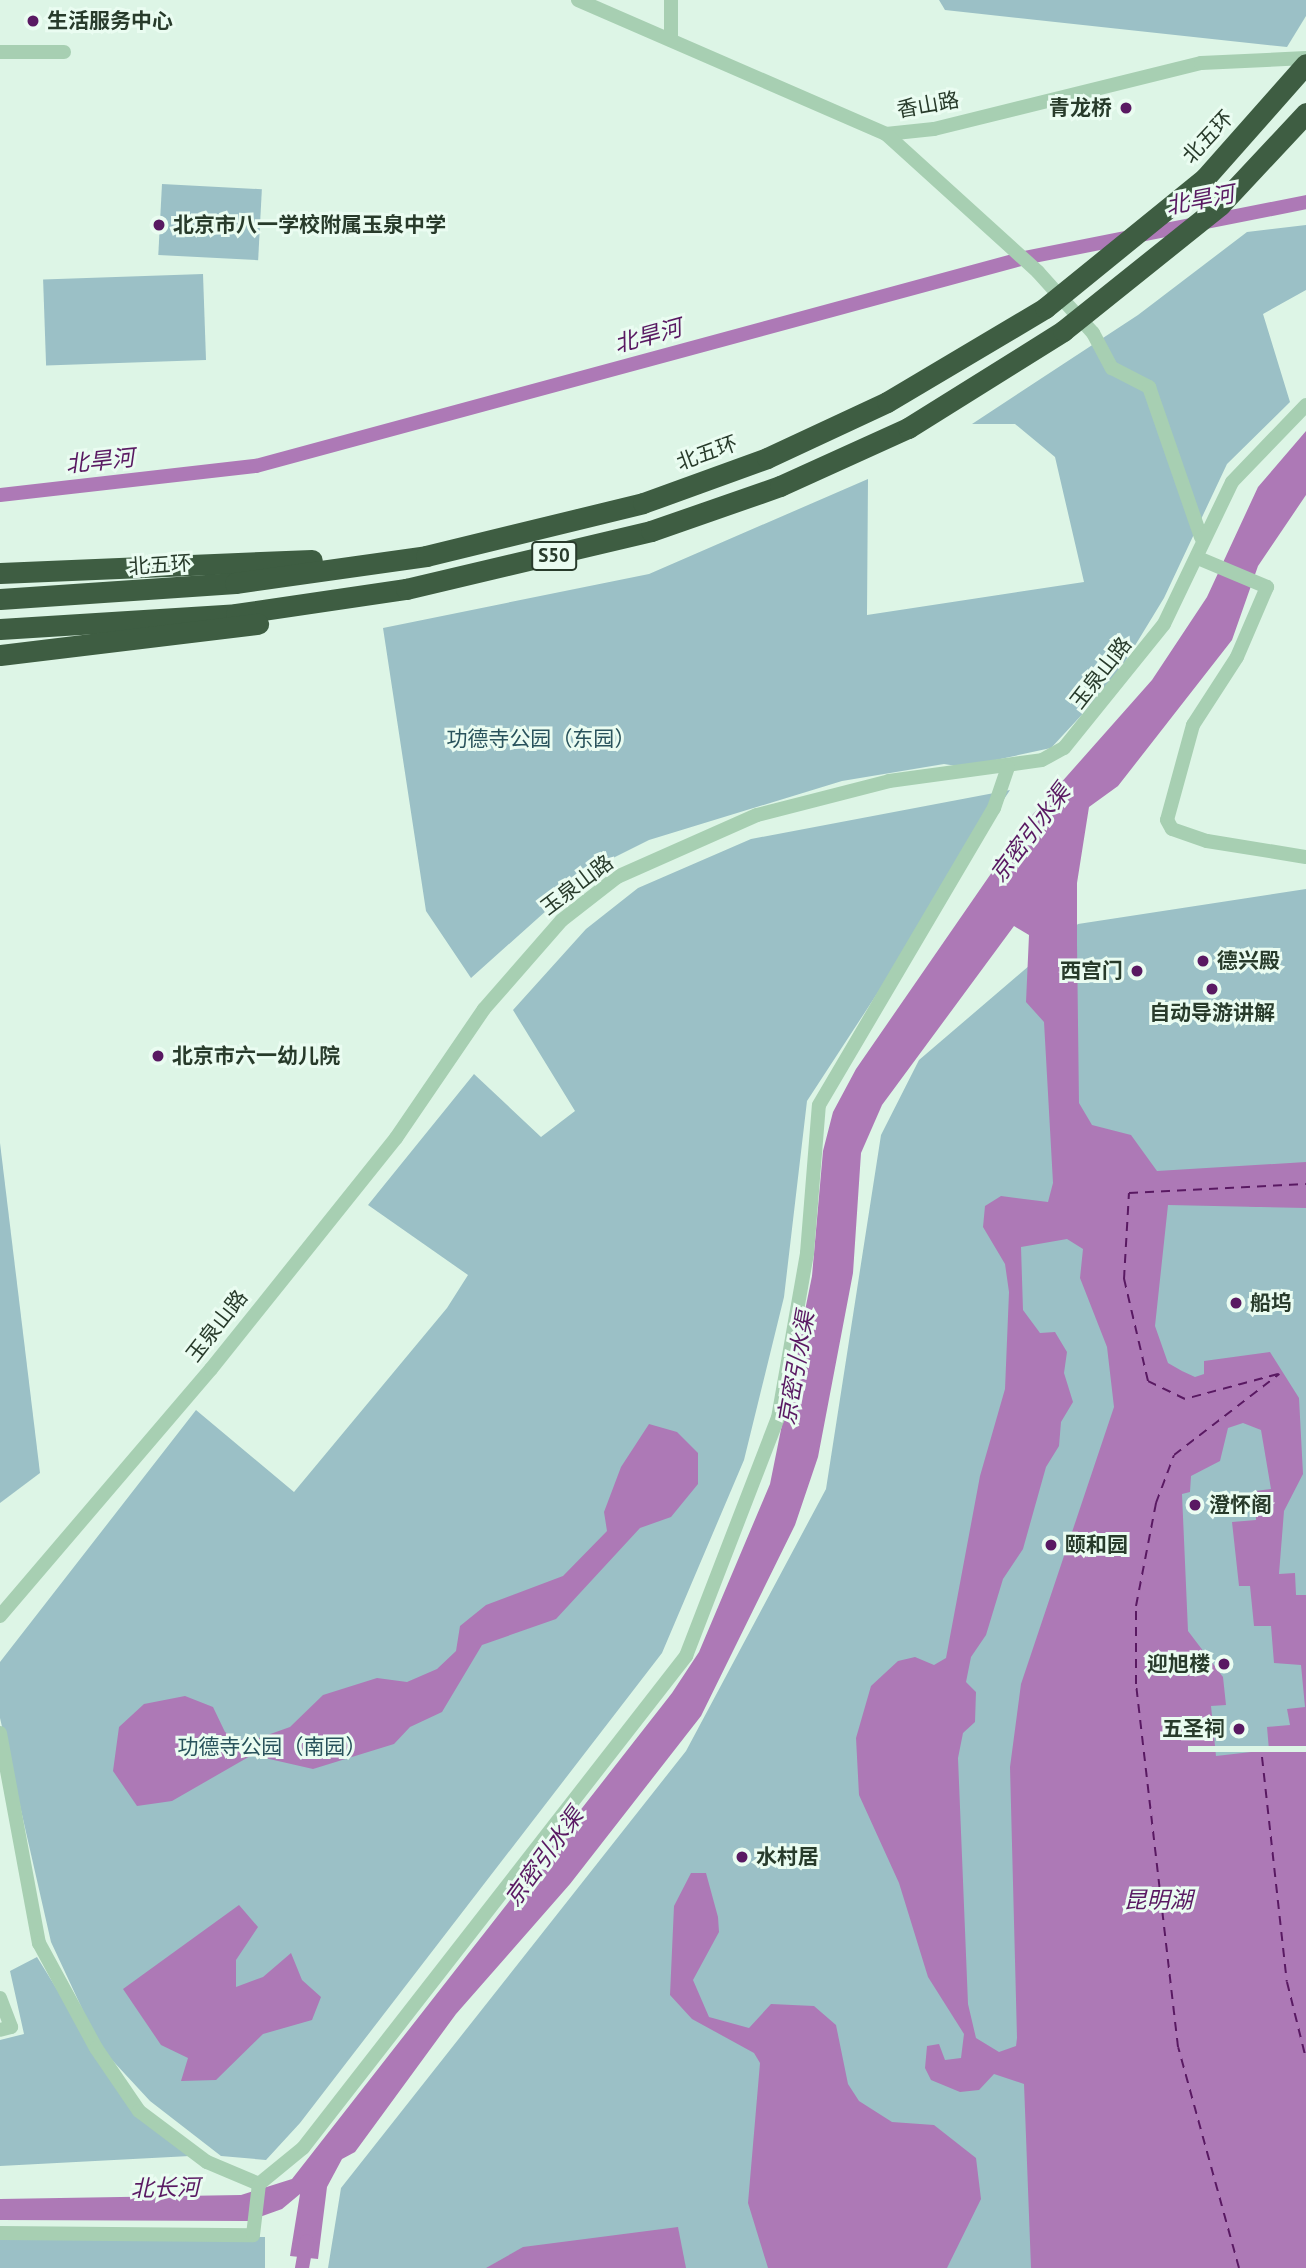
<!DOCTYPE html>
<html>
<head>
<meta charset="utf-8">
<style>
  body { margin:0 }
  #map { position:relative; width:1306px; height:2268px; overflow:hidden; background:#ddf5e6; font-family:"PT Sans","Noto Sans SC",sans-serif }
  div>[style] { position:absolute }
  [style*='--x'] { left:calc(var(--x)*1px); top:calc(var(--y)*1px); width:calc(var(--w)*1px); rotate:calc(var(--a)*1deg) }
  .green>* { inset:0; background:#9bc0c6; transform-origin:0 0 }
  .water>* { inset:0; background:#ad79b6 }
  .pier>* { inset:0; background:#ddf5e6; transform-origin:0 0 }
  .canal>* { height:14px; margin:-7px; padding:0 7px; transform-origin:7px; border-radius:7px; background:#ad79b6 }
  .ferry>* { height:2px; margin-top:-1px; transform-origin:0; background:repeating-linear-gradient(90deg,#591962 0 9px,transparent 0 16px) }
  .minor>* { height:14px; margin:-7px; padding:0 7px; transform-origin:7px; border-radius:7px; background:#a7cfb2 }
  .highway>* { height:21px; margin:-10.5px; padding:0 10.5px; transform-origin:10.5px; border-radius:10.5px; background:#3e5d42 }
  .highway-bridge>* { height:21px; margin:-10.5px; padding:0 10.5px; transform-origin:10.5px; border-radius:10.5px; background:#3e5d42 }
  .dots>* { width:19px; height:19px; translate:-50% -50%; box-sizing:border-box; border:4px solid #eafcf1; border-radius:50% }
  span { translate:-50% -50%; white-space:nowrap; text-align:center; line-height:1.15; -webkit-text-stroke:6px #eafcf1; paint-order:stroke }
  .shield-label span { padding:2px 5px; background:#eafcf1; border:2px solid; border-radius:5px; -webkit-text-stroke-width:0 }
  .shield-label { font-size:19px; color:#283b2b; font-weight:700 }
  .poi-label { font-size:21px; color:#283b2b; font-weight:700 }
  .left { translate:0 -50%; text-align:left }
  .right { translate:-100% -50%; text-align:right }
  .street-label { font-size:21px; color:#283b2b }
  .park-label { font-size:21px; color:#29535c }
  .water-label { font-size:23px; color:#591962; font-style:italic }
</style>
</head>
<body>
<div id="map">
  <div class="green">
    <i style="clip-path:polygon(939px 0,1306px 0,1306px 16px,1287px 47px,945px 10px)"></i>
    <i style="left:162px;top:184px;width:100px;height:71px;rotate:3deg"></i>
    <i style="clip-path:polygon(1306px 225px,1306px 290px,1263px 314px,1290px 402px,1227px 464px,1164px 598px,1114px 680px,1051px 748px,963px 767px,944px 764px,842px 781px,649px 840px,595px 867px,471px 978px,426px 911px,383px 628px,649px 574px,868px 479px,867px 615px,1084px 582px,1055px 457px,1015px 424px,972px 424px,1138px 315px,1247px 232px)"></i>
    <i style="left:203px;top:274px;width:86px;height:160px;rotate:88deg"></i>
    <i style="clip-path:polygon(1010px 790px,807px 1101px,784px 1297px,744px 1460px,662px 1653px,300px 2123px,266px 2160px,221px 2156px,150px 2101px,100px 2047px,51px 1942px,0 1718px,0 1662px,196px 1410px,294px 1492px,447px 1308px,468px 1275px,368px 1205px,474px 1074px,541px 1137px,575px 1111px,513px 1010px,586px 929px,638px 888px,751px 839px)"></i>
    <i style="clip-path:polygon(1306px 889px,1306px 2268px,328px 2268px,341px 2188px,686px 1751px,826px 1489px,881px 1135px,919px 1060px,1078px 924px)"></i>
    <i style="clip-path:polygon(0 1143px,40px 1473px,0 1503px)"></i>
    <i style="clip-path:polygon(37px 1957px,132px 2111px,190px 2156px,0 2166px,0 2040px,24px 2034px,10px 1971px)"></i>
    <i style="left:0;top:2237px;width:265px;height:31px"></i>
  </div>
  <div class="water">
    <i style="clip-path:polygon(evenodd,1306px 431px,1306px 495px,1258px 566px,1232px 640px,1118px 786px,1089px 807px,1077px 883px,1077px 943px,1079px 1103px,1092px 1125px,1131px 1135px,1157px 1171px,1306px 1162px,1306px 1208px,1168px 1205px,1155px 1326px,1168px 1363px,1182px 1371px,1195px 1377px,1204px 1374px,1204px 1361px,1270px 1352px,1299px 1398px,1303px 1474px,1284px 1511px,1279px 1574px,1295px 1573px,1296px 1595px,1306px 1595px,1306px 2268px,1031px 2268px,1024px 2084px,994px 2074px,979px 2090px,960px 2092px,931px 2080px,925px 2068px,927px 2046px,939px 2044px,945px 2060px,961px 2058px,964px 2034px,928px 1977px,899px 1883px,859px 1795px,856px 1738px,871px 1686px,898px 1661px,915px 1657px,934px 1665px,946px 1658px,980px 1476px,1005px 1389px,1009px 1292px,1005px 1264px,983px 1227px,985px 1206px,1001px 1196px,1048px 1202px,1053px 1183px,1044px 1022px,1026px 1002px,1029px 935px,1014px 926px,882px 1105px,861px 1153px,853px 1273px,818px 1457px,795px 1525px,701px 1716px,570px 1884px,456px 2014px,355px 2152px,342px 2159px,327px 2187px,318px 2259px,290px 2256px,300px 2194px,282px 2209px,248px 2221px,0 2220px,0 2199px,241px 2195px,292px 2179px,672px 1693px,699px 1652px,770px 1484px,812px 1276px,823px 1151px,833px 1112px,856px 1069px,1028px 820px,1152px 680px,1207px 597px,1258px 487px,1306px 431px,1067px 1239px,1083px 1249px,1080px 1278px,1107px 1347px,1114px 1407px,1021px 1684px,1010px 1767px,1017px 2038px,1016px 2046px,999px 2052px,976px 2038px,968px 2004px,958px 1758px,963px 1733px,975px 1722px,976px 1692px,966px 1682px,971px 1657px,986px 1635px,1003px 1579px,1023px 1549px,1046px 1467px,1059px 1446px,1061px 1422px,1073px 1402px,1064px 1373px,1067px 1352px,1055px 1332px,1040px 1333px,1023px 1310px,1021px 1247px,1067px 1239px,1306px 431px,1243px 1423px,1261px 1430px,1271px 1489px,1255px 1491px,1256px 1520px,1232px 1522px,1239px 1586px,1250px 1586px,1254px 1626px,1271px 1626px,1274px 1663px,1301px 1665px,1305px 1707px,1287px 1709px,1290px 1725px,1267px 1727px,1269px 1750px,1216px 1756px,1211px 1706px,1226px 1705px,1223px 1677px,1188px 1631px,1182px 1494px,1190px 1492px,1191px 1476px,1220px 1461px,1228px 1428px,1243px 1423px)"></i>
    <i style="clip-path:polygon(649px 1424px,677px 1432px,698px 1453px,698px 1484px,671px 1517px,640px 1528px,556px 1619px,482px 1645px,442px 1712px,410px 1727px,394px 1744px,313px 1769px,252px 1755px,172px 1801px,137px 1806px,113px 1771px,119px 1727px,144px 1704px,185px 1696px,213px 1707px,225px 1732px,238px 1740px,259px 1738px,290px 1727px,323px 1695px,377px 1678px,407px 1682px,437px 1669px,456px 1651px,460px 1626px,486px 1605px,563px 1576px,607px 1531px,604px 1512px,621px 1467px)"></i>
    <i style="clip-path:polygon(691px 1873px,706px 1873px,718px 1917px,719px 1932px,693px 1980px,709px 2017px,749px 2028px,771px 2004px,814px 2006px,836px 2025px,848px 2084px,859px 2101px,892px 2122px,934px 2125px,976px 2158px,981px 2199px,947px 2268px,768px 2268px,748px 2203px,760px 2063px,754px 2053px,692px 2019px,670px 1995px,674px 1906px)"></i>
    <i style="clip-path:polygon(239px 1905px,258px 1927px,236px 1960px,236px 1987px,263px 1977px,291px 1953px,302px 1980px,321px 1997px,312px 2020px,263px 2034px,216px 2080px,181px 2081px,188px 2058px,161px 2045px,123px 1989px)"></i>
    <i style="clip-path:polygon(678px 2227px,686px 2268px,486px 2268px,523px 2247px)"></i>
  </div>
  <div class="pier">
    <i style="left:1306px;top:1746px;width:6px;height:118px;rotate:90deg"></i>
  </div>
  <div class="canal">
    <i style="--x:0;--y:495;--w:258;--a:-6.5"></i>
    <i style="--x:256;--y:466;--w:796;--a:-15.15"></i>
    <i style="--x:1024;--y:258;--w:288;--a:-11.2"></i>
    <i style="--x:302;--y:2268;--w:27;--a:-80"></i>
  </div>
  <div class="ferry">
    <i style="--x:1278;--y:1374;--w:96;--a:165"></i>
    <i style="--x:1185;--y:1399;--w:41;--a:-154.1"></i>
    <i style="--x:1148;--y:1381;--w:105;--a:-103.2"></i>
    <i style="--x:1124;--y:1279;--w:86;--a:-86.7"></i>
    <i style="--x:1129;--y:1193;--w:177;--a:-2.9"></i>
    <i style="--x:1262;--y:1757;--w:226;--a:83.7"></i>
    <i style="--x:1287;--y:1982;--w:79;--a:76.1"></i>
    <i style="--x:1239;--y:2268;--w:229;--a:-105.4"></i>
    <i style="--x:1178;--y:2047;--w:365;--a:-96.6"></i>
    <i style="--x:1136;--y:1684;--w:78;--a:-90"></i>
    <i style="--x:1136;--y:1606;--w:105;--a:-79"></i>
    <i style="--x:1156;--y:1503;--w:51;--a:-69.4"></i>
    <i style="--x:1174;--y:1455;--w:133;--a:-37.6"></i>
  </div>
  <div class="minor">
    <i style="--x:578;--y:0;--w:336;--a:23.5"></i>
    <i style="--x:886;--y:134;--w:48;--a:-5.9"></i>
    <i style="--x:934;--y:129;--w:275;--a:-13.9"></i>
    <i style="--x:1201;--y:63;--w:105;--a:-2.7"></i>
    <i style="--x:671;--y:40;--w:40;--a:-90"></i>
    <i style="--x:0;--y:52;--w:64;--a:0"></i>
    <i style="--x:886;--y:134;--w:205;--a:42.2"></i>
    <i style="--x:1038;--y:272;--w:82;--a:48"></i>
    <i style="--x:1093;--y:333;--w:40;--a:62"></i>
    <i style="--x:1112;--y:368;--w:42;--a:27.2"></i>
    <i style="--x:1149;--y:387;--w:159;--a:70.9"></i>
    <i style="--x:1198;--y:558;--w:75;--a:22.8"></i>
    <i style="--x:1267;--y:587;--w:76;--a:113.2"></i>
    <i style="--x:1237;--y:657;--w:81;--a:122.9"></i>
    <i style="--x:1193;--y:725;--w:98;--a:105.3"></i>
    <i style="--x:1167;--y:820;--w:10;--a:61"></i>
    <i style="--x:1172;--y:829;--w:37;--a:19"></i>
    <i style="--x:1207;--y:841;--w:100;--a:9.2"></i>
    <i style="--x:0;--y:1616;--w:325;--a:-49.5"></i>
    <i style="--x:211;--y:1369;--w:296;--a:-51.3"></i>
    <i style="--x:396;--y:1138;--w:156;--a:-55.7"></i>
    <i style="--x:484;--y:1009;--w:118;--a:-48.8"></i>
    <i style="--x:562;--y:920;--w:70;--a:-38"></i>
    <i style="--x:617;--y:877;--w:153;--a:-23.9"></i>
    <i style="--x:757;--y:815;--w:136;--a:-14.4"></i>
    <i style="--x:889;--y:781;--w:154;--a:-7.8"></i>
    <i style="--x:1042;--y:760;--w:25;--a:-29"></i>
    <i style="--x:1064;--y:748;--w:159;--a:-51.1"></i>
    <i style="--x:1164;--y:624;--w:157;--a:-64.4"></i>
    <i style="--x:1232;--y:482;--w:107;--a:-46.1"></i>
    <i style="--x:0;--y:1733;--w:214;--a:79.5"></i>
    <i style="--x:39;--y:1943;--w:119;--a:61.5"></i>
    <i style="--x:96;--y:2048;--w:76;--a:55.7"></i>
    <i style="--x:139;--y:2111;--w:85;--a:36.9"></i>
    <i style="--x:207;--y:2162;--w:56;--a:22.9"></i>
    <i style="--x:0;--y:1998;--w:31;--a:69"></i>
    <i style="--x:11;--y:2027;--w:11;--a:165"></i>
    <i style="--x:259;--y:2184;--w:57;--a:-39.3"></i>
    <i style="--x:303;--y:2148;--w:624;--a:-52.1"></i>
    <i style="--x:686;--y:1656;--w:255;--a:-68.9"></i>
    <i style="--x:778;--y:1418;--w:168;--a:-80"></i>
    <i style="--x:807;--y:1253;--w:148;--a:-85.4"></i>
    <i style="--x:819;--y:1105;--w:345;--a:-59.5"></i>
    <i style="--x:994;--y:808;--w:43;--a:-71.1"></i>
    <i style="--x:0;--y:2233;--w:253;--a:0.5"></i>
    <i style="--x:253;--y:2235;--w:51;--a:-83.3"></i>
  </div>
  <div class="highway">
    <i style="--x:0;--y:573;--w:312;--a:-2.4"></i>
    <i style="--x:0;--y:599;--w:236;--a:-3.9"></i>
    <i style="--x:235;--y:583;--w:193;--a:-8"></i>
    <i style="--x:426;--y:556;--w:223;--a:-13.7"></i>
    <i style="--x:643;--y:503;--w:132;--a:-19.9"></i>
    <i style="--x:767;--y:458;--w:132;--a:-25"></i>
    <i style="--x:887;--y:402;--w:184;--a:-30.7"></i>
    <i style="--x:0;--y:629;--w:236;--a:-3.6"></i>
    <i style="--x:236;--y:614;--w:172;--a:-8.4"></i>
    <i style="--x:406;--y:589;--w:252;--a:-13.3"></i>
    <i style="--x:651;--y:531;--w:137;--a:-19.2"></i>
    <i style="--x:780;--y:486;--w:141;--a:-24.4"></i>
    <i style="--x:908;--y:428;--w:183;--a:-32"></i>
    <i style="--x:0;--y:655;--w:260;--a:-6.9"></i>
  </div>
  <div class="highway-bridge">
    <i style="--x:1045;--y:308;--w:206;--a:-39.1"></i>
    <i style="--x:1205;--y:178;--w:152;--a:-48.5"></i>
    <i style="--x:1063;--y:331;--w:201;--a:-38.7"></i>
    <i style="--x:1220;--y:205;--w:126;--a:-46.9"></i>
  </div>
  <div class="dots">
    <i style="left:33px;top:21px;background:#591962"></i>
    <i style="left:1126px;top:108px;background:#591962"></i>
    <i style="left:159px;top:225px;background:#591962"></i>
    <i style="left:1203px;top:961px;background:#591962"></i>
    <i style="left:1137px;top:971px;background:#591962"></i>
    <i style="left:1212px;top:989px;background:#591962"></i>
    <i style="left:158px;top:1056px;background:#591962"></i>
    <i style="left:1236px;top:1303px;background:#591962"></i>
    <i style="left:1195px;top:1505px;background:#591962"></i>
    <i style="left:1051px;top:1545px;background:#591962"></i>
    <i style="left:1224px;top:1664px;background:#591962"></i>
    <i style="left:1239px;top:1729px;background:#591962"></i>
    <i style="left:742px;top:1857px;background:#591962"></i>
  </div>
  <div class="shield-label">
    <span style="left:554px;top:556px">S50</span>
  </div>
  <div class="poi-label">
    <span class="left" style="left:47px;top:21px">生活服务中心</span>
    <span class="right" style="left:1112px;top:108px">青龙桥</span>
    <span class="left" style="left:173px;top:225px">北京市八一学校附属玉泉中学</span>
    <span class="left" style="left:1217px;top:961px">德兴殿</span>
    <span class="right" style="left:1123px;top:971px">西宫门</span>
    <span style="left:1212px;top:1013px">自动导游讲解</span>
    <span class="left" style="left:172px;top:1056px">北京市六一幼儿院</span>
    <span class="left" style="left:1250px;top:1303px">船坞</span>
    <span class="left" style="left:1209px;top:1505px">澄怀阁</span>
    <span class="left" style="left:1065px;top:1545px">颐和园</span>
    <span class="right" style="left:1210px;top:1664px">迎旭楼</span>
    <span class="right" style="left:1225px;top:1729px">五圣祠</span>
    <span class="left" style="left:756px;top:1857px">水村居</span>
  </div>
  <div class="street-label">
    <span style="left:928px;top:105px;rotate:-10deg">香山路</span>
    <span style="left:1208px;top:137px;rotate:-47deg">北五环</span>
    <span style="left:707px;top:453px;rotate:-20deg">北五环</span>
    <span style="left:160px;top:565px;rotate:-4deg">北五环</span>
    <span style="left:1101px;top:673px;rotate:-52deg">玉泉山路</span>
    <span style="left:577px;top:885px;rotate:-37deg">玉泉山路</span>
    <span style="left:217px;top:1326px;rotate:-52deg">玉泉山路</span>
  </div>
  <div class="park-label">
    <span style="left:541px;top:739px">功德寺公园（东园）</span>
    <span style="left:272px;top:1747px">功德寺公园（南园）</span>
  </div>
  <div class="water-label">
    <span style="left:1200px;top:200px;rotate:-11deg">北旱河</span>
    <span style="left:648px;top:336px;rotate:-15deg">北旱河</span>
    <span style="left:100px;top:461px;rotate:-6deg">北旱河</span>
    <span style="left:1030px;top:833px;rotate:-53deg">京密引水渠</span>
    <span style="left:796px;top:1368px;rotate:-80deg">京密引水渠</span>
    <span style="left:544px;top:1857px;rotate:-54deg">京密引水渠</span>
    <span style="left:1158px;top:1900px">昆明湖</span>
    <span style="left:165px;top:2188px;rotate:-1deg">北长河</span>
  </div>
</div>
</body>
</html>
